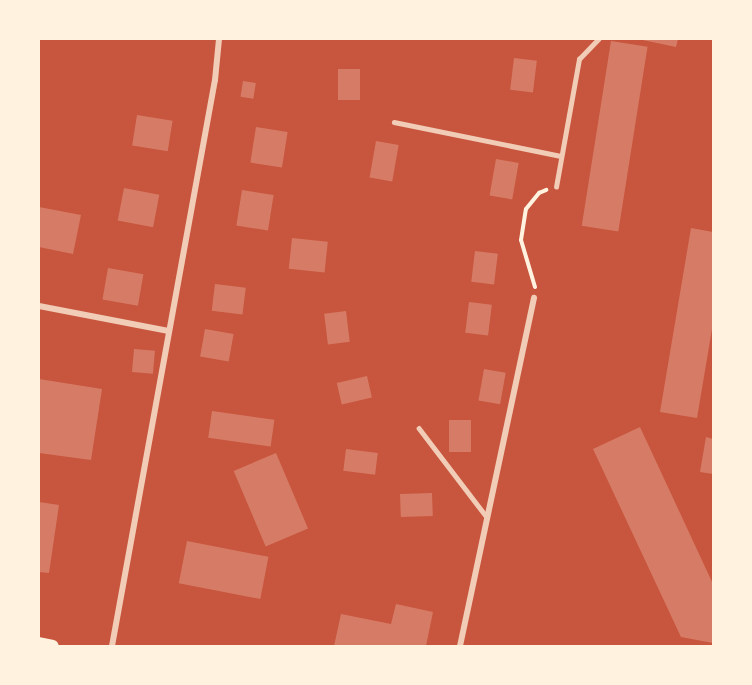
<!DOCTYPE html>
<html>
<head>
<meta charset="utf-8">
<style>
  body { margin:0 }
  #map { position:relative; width:752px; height:685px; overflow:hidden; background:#c8553d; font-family:"IBM Plex Sans",sans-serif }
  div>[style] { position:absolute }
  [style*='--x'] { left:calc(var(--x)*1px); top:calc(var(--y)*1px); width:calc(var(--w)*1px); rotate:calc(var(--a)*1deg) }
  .building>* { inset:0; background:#d67c66; transform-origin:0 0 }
  .path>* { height:4px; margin:-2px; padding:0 2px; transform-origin:2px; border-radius:2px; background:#fff3e0 }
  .service>* { height:4.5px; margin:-2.25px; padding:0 2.25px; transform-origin:2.25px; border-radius:2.25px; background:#f1ccb7 }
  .minor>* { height:6px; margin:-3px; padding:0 3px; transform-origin:3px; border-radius:3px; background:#f1ccb7 }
  .secondary>* { height:12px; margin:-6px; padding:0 6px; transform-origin:6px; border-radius:6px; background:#fff3e0 }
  span { translate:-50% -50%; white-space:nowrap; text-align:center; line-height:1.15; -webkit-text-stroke:4.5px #fff3e0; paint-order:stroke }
  .frame { position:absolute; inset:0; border:40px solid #fff3e0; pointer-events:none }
</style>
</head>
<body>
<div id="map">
  <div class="building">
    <i style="clip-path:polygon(638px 39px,678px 39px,676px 47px)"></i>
    <i style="left:611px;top:41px;width:37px;height:187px;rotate:9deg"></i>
    <i style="left:514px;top:58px;width:23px;height:32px;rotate:7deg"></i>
    <i style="left:338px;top:69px;width:22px;height:31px"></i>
    <i style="left:243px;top:81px;width:13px;height:16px;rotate:9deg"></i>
    <i style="left:137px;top:115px;width:36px;height:31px;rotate:9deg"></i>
    <i style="left:256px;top:127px;width:32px;height:36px;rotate:9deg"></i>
    <i style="left:376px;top:141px;width:23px;height:37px;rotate:10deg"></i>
    <i style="left:496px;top:159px;width:23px;height:37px;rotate:10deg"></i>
    <i style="left:124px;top:188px;width:36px;height:33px;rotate:11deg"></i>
    <i style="left:242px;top:190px;width:32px;height:36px;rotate:9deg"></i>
    <i style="clip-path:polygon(39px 207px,81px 215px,73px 254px,39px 247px)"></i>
    <i style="clip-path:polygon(691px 228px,713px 232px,713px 323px,697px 418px,660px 412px)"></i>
    <i style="left:292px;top:238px;width:36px;height:31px;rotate:6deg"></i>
    <i style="left:475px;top:251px;width:23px;height:31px;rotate:7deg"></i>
    <i style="left:108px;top:268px;width:36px;height:32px;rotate:10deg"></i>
    <i style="left:215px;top:284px;width:31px;height:27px;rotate:7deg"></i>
    <i style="left:469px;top:302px;width:23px;height:31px;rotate:7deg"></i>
    <i style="left:346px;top:311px;width:31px;height:22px;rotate:83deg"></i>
    <i style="left:205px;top:329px;width:29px;height:28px;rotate:10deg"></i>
    <i style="left:134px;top:349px;width:21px;height:23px;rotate:5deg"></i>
    <i style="left:484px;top:369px;width:22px;height:32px;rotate:10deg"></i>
    <i style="left:367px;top:376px;width:22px;height:31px;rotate:77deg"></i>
    <i style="clip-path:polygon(39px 379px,102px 389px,91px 460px,39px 453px)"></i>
    <i style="left:212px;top:411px;width:63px;height:27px;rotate:8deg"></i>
    <i style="left:449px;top:420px;width:22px;height:32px"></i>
    <i style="clip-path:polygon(640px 427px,713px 584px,713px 643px,681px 637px,593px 449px)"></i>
    <i style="clip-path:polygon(706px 437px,713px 439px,713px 474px,700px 472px)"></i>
    <i style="left:346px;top:449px;width:32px;height:22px;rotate:7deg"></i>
    <i style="left:276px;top:453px;width:82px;height:46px;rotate:67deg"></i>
    <i style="left:432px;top:493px;width:23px;height:32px;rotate:88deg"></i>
    <i style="clip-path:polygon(39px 502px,59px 505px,49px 573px,39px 572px)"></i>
    <i style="left:187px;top:541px;width:83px;height:43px;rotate:11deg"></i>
    <i style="clip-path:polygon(396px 604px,433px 612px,426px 646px,334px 646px,341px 614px,391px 624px)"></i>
  </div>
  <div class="path">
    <i style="--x:535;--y:287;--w:49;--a:-106.6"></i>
    <i style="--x:521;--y:240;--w:31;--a:-81"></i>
    <i style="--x:526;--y:209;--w:21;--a:-51"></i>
    <i style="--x:539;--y:193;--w:8;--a:-23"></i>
  </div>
  <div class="service">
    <i style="--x:394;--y:122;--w:170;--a:11.5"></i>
    <i style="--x:556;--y:187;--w:130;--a:-79.8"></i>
    <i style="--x:579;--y:59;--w:28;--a:-46"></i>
    <i style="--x:419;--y:428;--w:111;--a:52.7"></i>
  </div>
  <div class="minor">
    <i style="--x:39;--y:306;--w:132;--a:10.9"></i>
    <i style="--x:112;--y:646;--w:575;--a:-79.69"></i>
    <i style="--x:215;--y:80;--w:41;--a:-84.4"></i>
    <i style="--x:460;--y:646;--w:356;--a:-78"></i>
  </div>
  <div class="secondary">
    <i style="--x:39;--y:643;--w:14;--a:12"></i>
  </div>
  <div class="frame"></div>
</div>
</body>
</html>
